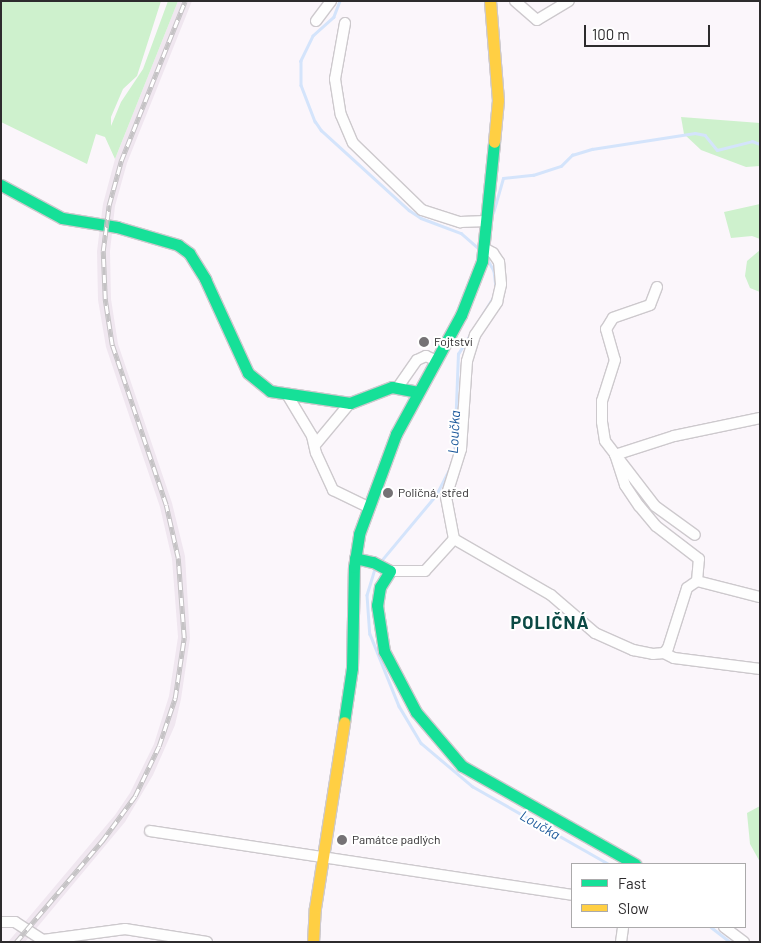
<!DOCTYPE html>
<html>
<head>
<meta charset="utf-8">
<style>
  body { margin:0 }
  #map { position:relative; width:761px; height:943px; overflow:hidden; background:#fbf6fb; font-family:Barlow,sans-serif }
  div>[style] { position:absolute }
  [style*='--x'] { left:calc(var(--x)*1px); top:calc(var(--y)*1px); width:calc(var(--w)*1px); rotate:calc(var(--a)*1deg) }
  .built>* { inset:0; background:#f0e7f0 }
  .green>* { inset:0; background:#cef1cd }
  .stream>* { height:2.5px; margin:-1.25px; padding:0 1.25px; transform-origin:1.25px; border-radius:1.25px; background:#d4e4fb }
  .roads { filter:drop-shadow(1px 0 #cdc9cd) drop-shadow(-1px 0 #cdc9cd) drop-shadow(0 1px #cdc9cd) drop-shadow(0 -1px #cdc9cd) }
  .street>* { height:10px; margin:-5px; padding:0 5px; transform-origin:5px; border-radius:5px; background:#fefefe }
  .fast>* { height:11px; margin:-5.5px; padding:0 5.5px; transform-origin:5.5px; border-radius:5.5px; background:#16e098 }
  .slow>* { height:11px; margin:-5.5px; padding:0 5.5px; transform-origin:5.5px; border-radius:5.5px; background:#ffcf43 }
  .rail>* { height:4.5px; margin-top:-2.25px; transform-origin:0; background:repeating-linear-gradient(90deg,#fff 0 8px,#c5c3c5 0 16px); box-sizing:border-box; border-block:1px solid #c5c3c5 }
  .dots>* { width:14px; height:14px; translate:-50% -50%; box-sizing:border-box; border:2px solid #fff; border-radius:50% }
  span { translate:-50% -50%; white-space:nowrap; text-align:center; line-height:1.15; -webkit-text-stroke:4px #fff; paint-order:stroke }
  .poi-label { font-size:12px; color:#2d2b2d }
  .left { translate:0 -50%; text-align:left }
  .water-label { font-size:14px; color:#185699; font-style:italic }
  .district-label { font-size:18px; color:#0b4a45; font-weight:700; letter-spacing:1px }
  .frame { position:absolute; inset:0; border:2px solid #2d2b2d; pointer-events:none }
  .legend { position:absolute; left:571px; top:863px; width:175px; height:65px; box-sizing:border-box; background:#fff; border:1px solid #abaaab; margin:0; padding:6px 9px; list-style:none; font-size:15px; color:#2d2b2d }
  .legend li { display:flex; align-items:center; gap:10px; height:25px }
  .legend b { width:25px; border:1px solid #abaaab }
  .scale { position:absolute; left:584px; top:25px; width:126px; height:22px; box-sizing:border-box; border:2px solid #2d2b2d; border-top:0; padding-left:6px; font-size:15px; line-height:18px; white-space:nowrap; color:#2d2b2d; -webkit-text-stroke:4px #fff; paint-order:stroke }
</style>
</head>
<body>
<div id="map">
  <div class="built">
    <i style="clip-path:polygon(178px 1px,192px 1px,127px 163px,115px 206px,110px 251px,111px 299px,118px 344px,172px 503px,185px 556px,190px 638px,181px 699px,175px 725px,153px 775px,125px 822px,25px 942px,8px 942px,115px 815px,130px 793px,154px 744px,169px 696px,178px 637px,172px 559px,160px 507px,106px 347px,98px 300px,97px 251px,103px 204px,115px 159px)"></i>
  </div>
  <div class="green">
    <i style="clip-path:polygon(1px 1px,161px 1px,137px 76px,123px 89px,111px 117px,111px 126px,121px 102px,143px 69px,168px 1px,178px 1px,115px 159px,105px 137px,96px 134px,87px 164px,1px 122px)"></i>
    <i style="clip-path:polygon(681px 117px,760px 123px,760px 166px,746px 167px,701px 150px,684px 134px)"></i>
    <i style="clip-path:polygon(760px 204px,760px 239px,752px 236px,731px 238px,724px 212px)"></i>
    <i style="clip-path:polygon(760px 250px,760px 292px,750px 288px,745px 276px,747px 261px)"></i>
    <i style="clip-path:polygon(760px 806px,760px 862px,750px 844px,747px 813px)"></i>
  </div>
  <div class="stream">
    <i style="--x:340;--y:1;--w:17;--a:111"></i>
    <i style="--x:334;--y:17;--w:28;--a:138"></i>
    <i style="--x:313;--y:36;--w:28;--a:116"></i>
    <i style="--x:301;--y:61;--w:24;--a:90"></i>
    <i style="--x:301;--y:85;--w:39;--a:69"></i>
    <i style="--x:315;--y:121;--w:11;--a:56"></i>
    <i style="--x:321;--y:130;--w:119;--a:42.3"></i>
    <i style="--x:409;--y:210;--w:14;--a:34"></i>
    <i style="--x:421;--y:218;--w:43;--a:20.6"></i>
    <i style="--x:461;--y:233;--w:23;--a:41"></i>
    <i style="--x:493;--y:213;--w:36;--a:-74"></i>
    <i style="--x:503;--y:178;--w:30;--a:-6"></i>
    <i style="--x:533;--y:175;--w:29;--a:-18"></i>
    <i style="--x:561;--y:166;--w:16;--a:-45"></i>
    <i style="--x:572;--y:155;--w:21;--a:-17"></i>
    <i style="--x:592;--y:149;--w:104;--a:-8.8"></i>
    <i style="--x:695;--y:133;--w:10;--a:11"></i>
    <i style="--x:705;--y:135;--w:19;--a:51"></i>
    <i style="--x:717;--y:150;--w:36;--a:-14"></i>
    <i style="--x:752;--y:141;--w:9;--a:21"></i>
    <i style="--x:488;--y:260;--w:13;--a:61"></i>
    <i style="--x:494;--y:271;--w:17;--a:83"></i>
    <i style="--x:454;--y:457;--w:103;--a:-87.8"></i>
    <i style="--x:458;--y:354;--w:68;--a:-58.2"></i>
    <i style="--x:381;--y:561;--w:86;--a:-50.2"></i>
    <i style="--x:436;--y:495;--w:34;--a:-63"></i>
    <i style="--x:375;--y:569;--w:27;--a:107"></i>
    <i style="--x:367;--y:595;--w:39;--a:86"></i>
    <i style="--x:370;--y:634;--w:78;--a:68.1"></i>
    <i style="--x:399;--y:706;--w:43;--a:59.3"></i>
    <i style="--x:421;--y:743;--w:67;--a:40.1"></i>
    <i style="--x:472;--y:786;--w:158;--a:29.7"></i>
    <i style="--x:711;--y:927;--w:24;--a:38"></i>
  </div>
  <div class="roads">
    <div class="street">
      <i style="--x:515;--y:1;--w:29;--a:41"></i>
      <i style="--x:537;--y:20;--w:37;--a:-31"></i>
      <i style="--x:316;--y:21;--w:25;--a:-53"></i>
      <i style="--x:345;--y:23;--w:57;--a:100.1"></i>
      <i style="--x:335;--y:79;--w:36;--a:81"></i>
      <i style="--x:341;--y:115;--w:30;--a:67"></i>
      <i style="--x:353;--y:143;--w:96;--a:44.2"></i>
      <i style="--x:422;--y:210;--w:40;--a:18"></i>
      <i style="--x:460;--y:222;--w:27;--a:-2"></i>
      <i style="--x:657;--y:287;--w:19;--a:111"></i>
      <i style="--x:650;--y:305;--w:39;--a:161"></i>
      <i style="--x:613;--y:318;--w:13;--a:122"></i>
      <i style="--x:606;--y:329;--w:32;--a:74"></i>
      <i style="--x:615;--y:360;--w:43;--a:107.6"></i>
      <i style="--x:602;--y:401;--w:21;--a:90"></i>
      <i style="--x:602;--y:422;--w:19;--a:81"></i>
      <i style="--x:605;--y:441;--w:82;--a:52.4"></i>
      <i style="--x:655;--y:506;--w:49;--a:35.9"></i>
      <i style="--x:398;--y:387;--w:33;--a:-55"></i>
      <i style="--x:417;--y:360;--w:10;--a:-24"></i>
      <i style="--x:426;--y:356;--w:10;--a:24"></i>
      <i style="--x:288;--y:396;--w:47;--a:59"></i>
      <i style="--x:312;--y:436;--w:17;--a:77"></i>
      <i style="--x:316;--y:453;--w:41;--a:65.3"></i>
      <i style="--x:333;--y:490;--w:39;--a:26"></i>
      <i style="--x:315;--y:445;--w:55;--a:-50.2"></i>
      <i style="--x:454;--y:539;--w:112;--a:30"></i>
      <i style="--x:551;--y:595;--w:58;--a:40.8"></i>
      <i style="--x:595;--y:633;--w:42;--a:24.1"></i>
      <i style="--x:633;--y:650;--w:20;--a:11"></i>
      <i style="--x:653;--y:654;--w:11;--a:-5"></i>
      <i style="--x:664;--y:653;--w:6;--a:-51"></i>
      <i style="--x:668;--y:648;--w:63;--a:-72.4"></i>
      <i style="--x:687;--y:588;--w:12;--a:-35"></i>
      <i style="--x:697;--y:581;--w:65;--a:14.3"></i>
      <i style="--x:390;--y:571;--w:35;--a:0"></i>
      <i style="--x:425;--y:571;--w:43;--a:-47.8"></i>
      <i style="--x:454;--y:539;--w:43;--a:-100.8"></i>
      <i style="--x:446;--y:497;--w:50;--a:-72.6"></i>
      <i style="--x:461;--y:449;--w:88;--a:-86.1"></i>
      <i style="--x:467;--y:361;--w:27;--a:-73"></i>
      <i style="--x:475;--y:335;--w:40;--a:-56"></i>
      <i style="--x:497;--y:302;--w:18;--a:-77"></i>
      <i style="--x:501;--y:284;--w:22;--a:-95"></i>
      <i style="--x:499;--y:262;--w:11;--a:-124"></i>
      <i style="--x:493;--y:253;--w:10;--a:-151"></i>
      <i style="--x:697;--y:581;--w:22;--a:-85"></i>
      <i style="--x:699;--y:559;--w:54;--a:-142.5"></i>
      <i style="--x:656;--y:526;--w:26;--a:-130"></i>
      <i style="--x:639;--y:506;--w:25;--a:-124"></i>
      <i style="--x:625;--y:485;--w:32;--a:-108"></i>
      <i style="--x:615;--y:455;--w:62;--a:-17.9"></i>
      <i style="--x:674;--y:436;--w:88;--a:-11.8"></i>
      <i style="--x:664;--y:653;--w:11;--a:27"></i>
      <i style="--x:674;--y:658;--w:87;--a:7.3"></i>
      <i style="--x:150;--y:831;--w:427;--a:8.6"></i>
      <i style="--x:1;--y:922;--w:14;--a:0"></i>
      <i style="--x:15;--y:922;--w:33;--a:33"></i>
      <i style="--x:43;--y:940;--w:83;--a:-7.6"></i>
      <i style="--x:125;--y:929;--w:83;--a:9"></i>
      <i style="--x:724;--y:927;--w:25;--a:37"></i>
      <i style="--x:621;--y:942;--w:15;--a:-82"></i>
    </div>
    <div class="fast">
      <i style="--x:1;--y:185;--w:69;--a:28.4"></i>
      <i style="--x:62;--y:218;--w:56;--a:9.3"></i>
      <i style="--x:117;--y:227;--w:64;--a:16.4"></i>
      <i style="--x:178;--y:245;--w:14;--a:36"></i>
      <i style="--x:189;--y:253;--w:31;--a:58"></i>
      <i style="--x:205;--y:279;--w:103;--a:65.4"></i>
      <i style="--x:248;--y:373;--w:28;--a:39"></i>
      <i style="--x:270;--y:391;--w:81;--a:8.5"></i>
      <i style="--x:350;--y:403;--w:45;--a:-20.9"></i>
      <i style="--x:392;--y:387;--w:25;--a:11"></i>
      <i style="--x:355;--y:558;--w:18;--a:13"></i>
      <i style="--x:373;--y:562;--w:19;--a:28"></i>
      <i style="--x:390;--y:571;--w:19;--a:122"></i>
      <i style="--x:380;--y:587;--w:18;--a:99"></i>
      <i style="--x:377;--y:605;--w:47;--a:81.3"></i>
      <i style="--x:384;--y:651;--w:69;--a:62.3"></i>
      <i style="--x:416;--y:712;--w:71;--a:49.6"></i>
      <i style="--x:462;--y:766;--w:199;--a:29.5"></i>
      <i style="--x:344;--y:722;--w:55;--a:-81.6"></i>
      <i style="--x:352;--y:668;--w:101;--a:-88.9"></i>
      <i style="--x:354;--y:567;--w:33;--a:-81"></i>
      <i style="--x:359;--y:534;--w:107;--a:-69.7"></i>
      <i style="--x:396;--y:434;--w:136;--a:-61.4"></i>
      <i style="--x:461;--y:315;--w:58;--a:-68.7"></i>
      <i style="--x:482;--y:261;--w:120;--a:-84.2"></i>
    </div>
    <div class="slow">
      <i style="--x:490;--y:1;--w:99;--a:85.4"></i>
      <i style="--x:498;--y:100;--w:42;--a:95.4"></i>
      <i style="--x:313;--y:942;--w:34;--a:-87"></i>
      <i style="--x:315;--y:908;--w:188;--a:-81.1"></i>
    </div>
  </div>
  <div class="rail">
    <i style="--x:16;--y:942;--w:133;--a:-49.6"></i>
    <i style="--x:102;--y:841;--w:56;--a:-53.7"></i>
    <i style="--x:135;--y:796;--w:55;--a:-64.4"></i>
    <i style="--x:159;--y:746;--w:51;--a:-71.6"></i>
    <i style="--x:175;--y:698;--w:61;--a:-81.5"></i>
    <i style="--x:184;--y:638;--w:80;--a:-94.3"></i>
    <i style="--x:178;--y:558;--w:54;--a:-102.8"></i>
    <i style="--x:166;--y:505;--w:169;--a:-108.6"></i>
    <i style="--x:112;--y:345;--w:47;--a:-98.7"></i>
    <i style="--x:105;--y:299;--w:48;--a:-92.4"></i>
    <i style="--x:103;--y:251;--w:46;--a:-82.6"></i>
    <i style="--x:109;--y:205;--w:46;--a:-74.7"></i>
    <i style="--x:121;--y:161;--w:172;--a:-68.2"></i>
  </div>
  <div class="dots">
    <i style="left:424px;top:342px;background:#757275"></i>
    <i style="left:388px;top:493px;background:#757275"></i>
    <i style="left:342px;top:840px;background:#757275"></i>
  </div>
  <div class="poi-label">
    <span class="left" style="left:434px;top:342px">Fojtství</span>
    <span class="left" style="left:398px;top:493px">Poličná, střed</span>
    <span class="left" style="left:352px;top:840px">Památce padlých</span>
  </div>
  <div class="water-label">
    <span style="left:454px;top:432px;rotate:-87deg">Loučka</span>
    <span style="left:540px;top:825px;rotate:30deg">Loučka</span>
  </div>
  <div class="district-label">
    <span style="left:550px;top:622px">POLIČNÁ</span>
  </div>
  <div class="frame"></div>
  <ul class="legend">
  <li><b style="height:6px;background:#16e098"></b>Fast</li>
  <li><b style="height:6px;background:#ffcf43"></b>Slow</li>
  </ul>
  <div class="scale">100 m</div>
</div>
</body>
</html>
